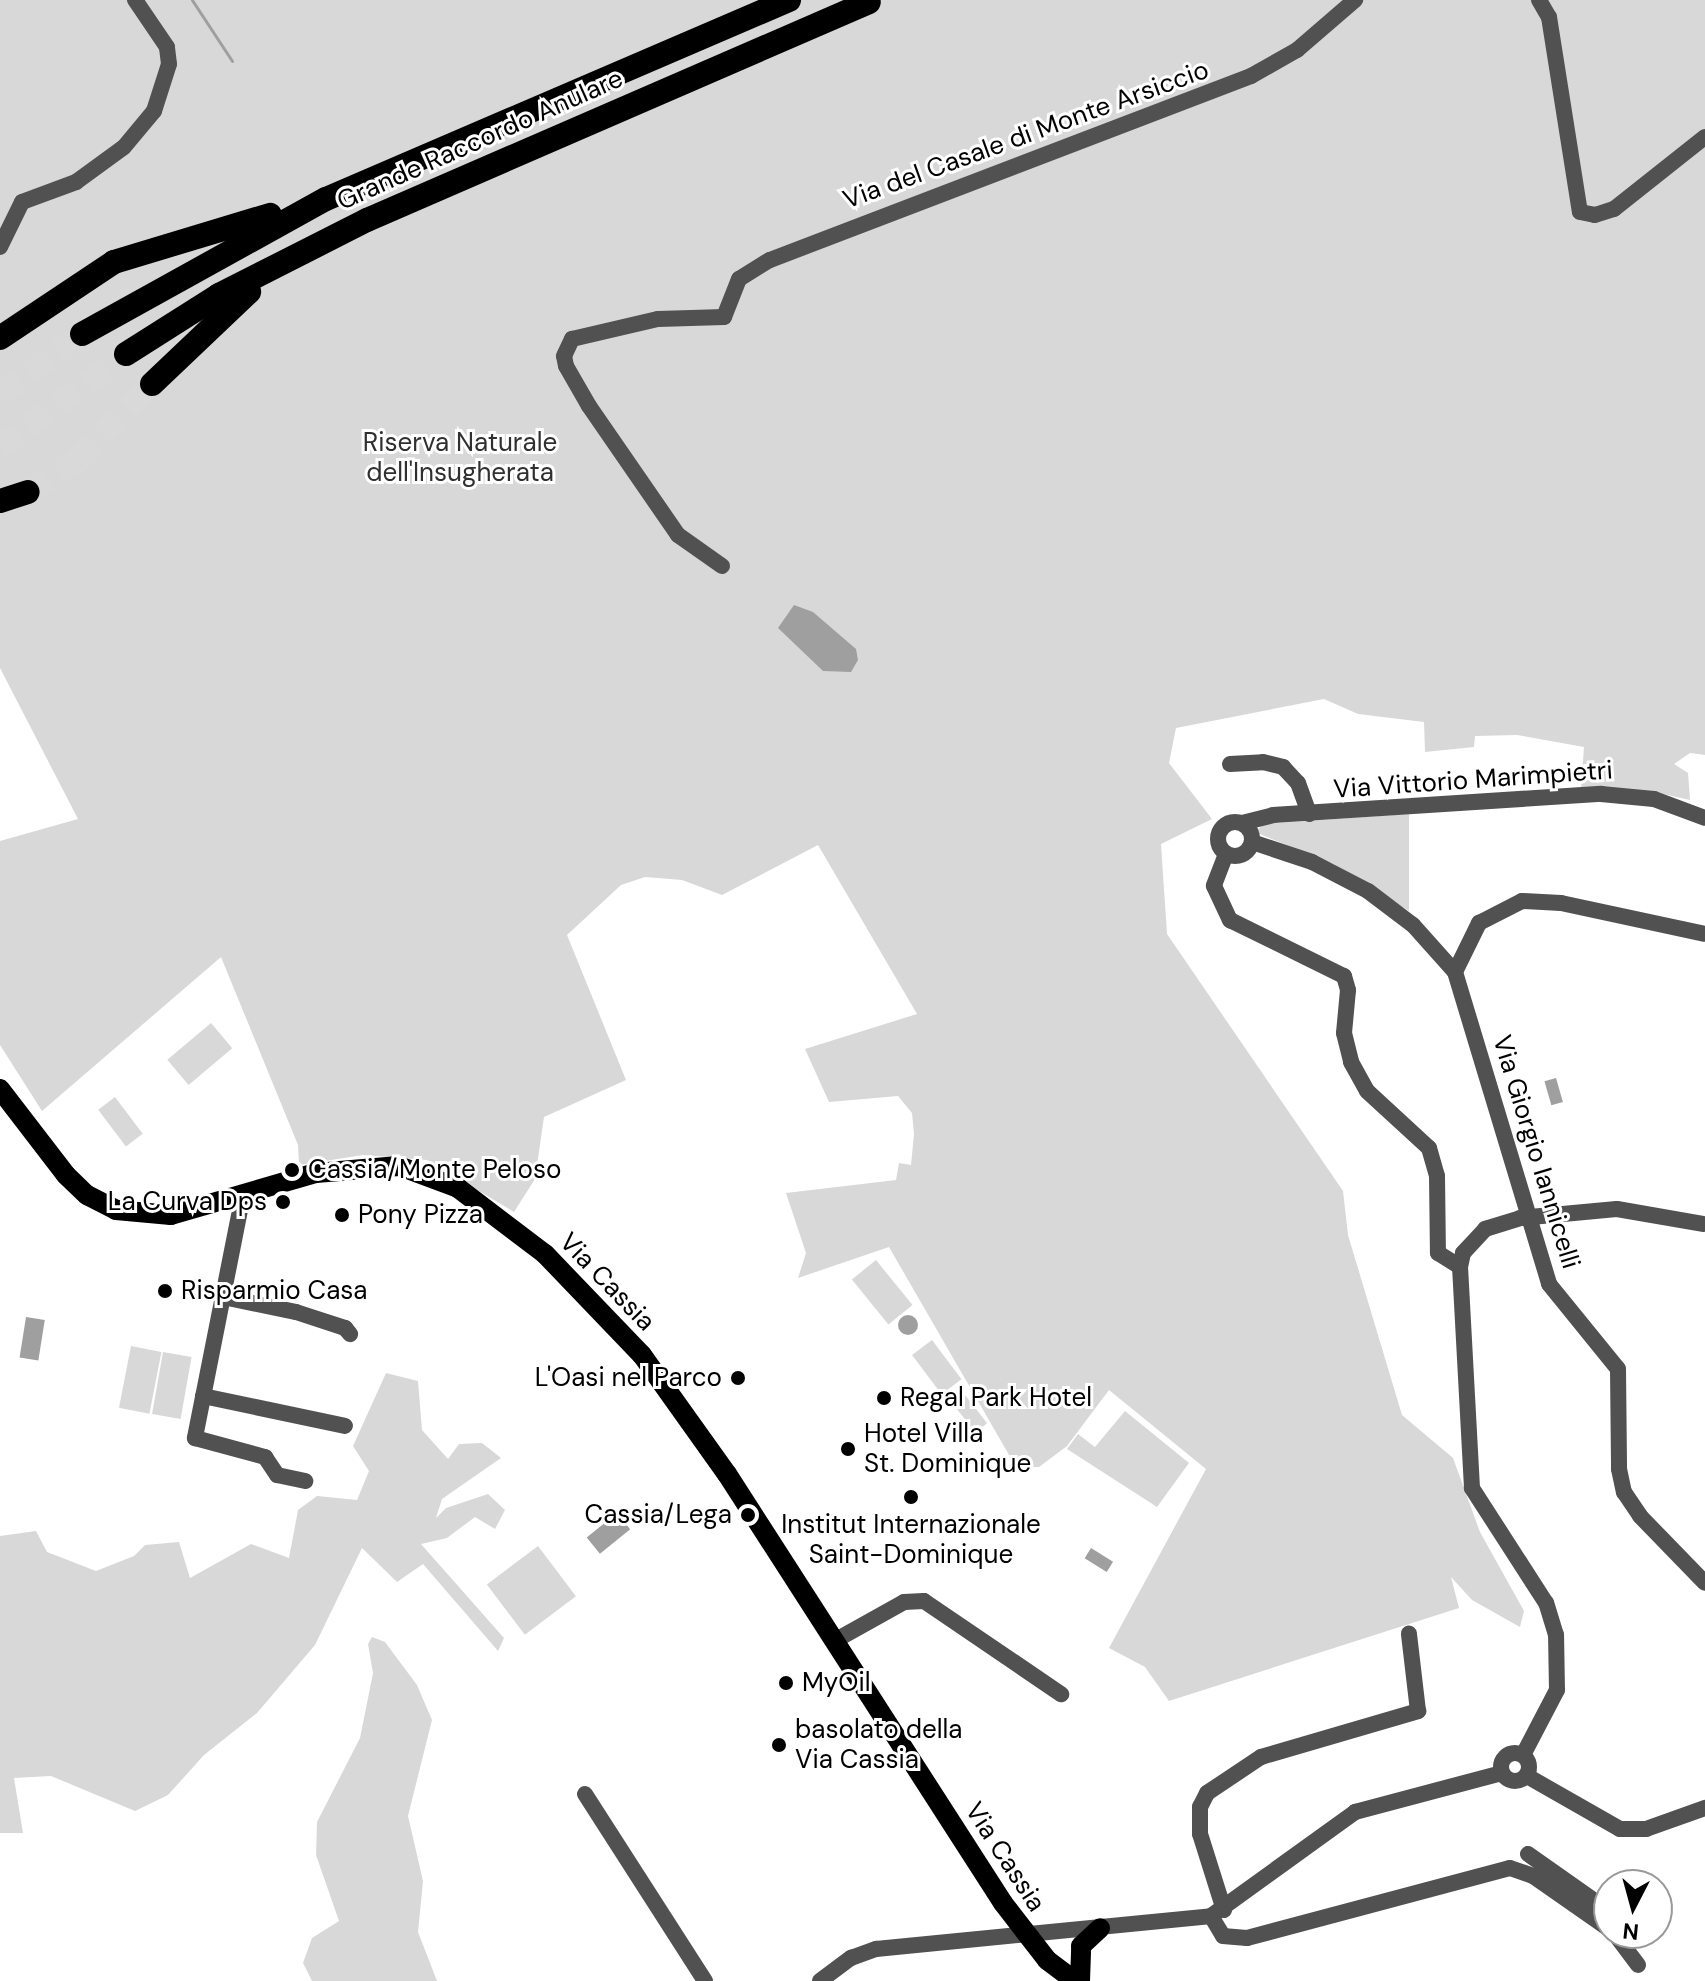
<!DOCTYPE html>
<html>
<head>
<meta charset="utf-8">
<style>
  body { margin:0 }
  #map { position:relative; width:1705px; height:1981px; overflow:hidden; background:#fff; font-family:"DM Sans",sans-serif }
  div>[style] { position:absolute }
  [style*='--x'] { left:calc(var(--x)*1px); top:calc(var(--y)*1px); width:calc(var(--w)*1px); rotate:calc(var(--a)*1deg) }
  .green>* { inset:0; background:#d8d8d8; transform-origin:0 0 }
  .water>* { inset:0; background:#9f9f9f; transform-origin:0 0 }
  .round { border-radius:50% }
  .stream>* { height:3px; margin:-1.5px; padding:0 1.5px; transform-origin:1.5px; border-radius:1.5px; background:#9f9f9f }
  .highway-tunnel>* { height:24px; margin-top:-12px; transform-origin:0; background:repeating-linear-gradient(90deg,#d9d9d9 0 24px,transparent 0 36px) }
  .minor>* { height:16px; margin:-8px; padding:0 8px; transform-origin:8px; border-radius:8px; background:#515151 }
  .minor>.ring { margin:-8px; padding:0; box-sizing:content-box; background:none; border:16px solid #515151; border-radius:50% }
  .major>* { height:20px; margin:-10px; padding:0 10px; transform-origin:10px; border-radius:10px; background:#000 }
  .highway>* { height:24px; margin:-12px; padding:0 12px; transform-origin:12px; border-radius:12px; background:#000 }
  .dots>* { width:22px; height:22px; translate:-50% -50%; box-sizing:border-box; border:4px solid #fff; border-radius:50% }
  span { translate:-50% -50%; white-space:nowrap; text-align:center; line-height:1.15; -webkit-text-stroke:6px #fff; paint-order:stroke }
  .street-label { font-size:26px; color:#000 }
  .park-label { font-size:26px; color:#2f2f2f }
  .poi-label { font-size:26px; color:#000 }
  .left { translate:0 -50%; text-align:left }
  .right { translate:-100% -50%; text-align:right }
  .north { position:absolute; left:1593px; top:1869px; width:80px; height:80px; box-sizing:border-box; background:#fff; border:2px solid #999; border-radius:50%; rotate:186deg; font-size:22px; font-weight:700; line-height:32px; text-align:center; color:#000 }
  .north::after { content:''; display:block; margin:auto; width:28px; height:36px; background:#000; clip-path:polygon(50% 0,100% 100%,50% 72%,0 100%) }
</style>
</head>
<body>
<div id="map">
  <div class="green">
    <i style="clip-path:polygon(0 0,1705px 0,1705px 755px,1690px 753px,1674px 764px,1688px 773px,1690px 800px,1654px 792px,1581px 788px,1584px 747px,1517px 735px,1475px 736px,1474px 747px,1425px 752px,1424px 722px,1358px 714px,1324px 699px,1176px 728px,1169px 763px,1212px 819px,1161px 844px,1167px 934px,1343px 1191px,1348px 1235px,1402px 1415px,1453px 1458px,1480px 1532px,1524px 1611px,1520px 1627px,1472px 1600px,1451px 1577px,1459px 1608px,1169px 1701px,1145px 1667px,1109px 1648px,1206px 1469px,1109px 1390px,1067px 1446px,1039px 1467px,1016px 1467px,889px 1247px,798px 1278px,806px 1253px,786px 1193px,896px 1180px,899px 1163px,911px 1165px,914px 1134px,912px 1113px,898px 1096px,829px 1102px,805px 1049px,917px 1014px,818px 845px,722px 895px,682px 880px,645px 877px,621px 885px,567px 935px,626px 1080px,544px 1117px,535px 1179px,514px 1212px,427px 1160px,363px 1155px,299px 1165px,298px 1145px,221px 957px,42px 1111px,0 1045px,0 841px,78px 819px,0 668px)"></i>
    <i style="clip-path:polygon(1409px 814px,1409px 911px,1333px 864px,1255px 832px,1264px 824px)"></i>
    <i style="left:211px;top:1023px;width:33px;height:57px;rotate:50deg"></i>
    <i style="left:115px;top:1097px;width:46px;height:21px;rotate:53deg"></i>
    <i style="left:876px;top:1260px;width:58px;height:31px;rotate:51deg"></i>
    <i style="left:932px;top:1340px;width:49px;height:25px;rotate:53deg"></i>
    <i style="left:131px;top:1346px;width:31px;height:63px;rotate:11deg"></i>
    <i style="left:163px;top:1352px;width:29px;height:63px;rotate:10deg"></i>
    <i style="clip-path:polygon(386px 1373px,418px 1381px,422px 1430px,448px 1459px,459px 1444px,482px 1443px,501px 1458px,442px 1499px,436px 1518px,446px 1508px,488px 1494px,505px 1510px,495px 1529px,475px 1517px,447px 1538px,421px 1544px,504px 1638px,498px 1651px,423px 1564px,397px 1582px,362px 1548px,315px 1645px,257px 1713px,204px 1755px,168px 1795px,135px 1811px,51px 1776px,14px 1778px,23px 1833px,0 1833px,0 1536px,36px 1531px,47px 1552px,96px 1571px,134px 1556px,145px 1545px,179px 1542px,190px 1578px,251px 1544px,289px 1558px,298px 1510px,317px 1496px,357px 1500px,369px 1471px,353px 1446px)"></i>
    <i style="left:965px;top:1395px;width:36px;height:15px;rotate:52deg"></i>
    <i style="clip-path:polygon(1125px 1411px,1189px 1463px,1157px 1507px,1067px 1449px,1078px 1434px,1095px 1447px)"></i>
    <i style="left:538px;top:1546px;width:63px;height:64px;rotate:53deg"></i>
    <i style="clip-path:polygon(372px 1637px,385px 1642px,417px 1685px,432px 1720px,408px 1816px,423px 1881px,418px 1932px,437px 1981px,312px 1981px,303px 1963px,312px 1938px,339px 1921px,316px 1855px,317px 1822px,360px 1738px,373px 1673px,368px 1644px)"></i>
  </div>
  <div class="water">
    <i style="clip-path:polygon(794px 605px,813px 612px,856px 649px,858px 660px,851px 672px,823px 671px,778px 628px)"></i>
    <i style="left:1556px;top:1078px;width:25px;height:12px;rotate:74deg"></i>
    <i class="round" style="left:898px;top:1315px;width:20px;height:20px"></i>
    <i style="left:26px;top:1317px;width:19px;height:41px;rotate:9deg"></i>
    <i style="left:617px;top:1513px;width:21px;height:39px;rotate:51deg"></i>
    <i style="left:1091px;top:1548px;width:26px;height:12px;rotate:32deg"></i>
  </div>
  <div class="stream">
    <i style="--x:192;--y:0;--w:73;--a:56.7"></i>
  </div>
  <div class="highway-tunnel">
    <i style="--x:0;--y:394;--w:102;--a:-36.2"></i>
    <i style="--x:0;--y:448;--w:157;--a:-36.7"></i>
    <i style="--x:28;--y:492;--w:59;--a:-33.1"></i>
    <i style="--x:77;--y:460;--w:107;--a:-45.4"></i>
  </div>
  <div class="minor">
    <i style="--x:1539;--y:0;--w:20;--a:60"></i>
    <i style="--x:1549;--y:17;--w:197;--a:81"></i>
    <i style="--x:1580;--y:212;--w:15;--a:11"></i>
    <i style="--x:1595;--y:215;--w:20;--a:-18"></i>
    <i style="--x:1614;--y:209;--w:116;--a:-38.4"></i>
    <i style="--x:0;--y:247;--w:50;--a:-63.9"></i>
    <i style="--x:22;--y:202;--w:58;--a:-20.3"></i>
    <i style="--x:76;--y:182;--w:59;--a:-36.1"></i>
    <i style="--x:124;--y:147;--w:47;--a:-50.2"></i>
    <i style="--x:154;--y:111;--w:49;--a:-72.3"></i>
    <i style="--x:169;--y:64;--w:17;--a:-97"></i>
    <i style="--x:167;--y:47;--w:57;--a:-124.2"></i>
    <i style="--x:722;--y:566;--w:54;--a:-144.8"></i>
    <i style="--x:678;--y:535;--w:157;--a:-124.6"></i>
    <i style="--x:589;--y:406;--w:46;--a:-119.9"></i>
    <i style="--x:566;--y:366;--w:10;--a:-101"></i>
    <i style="--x:564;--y:356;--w:19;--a:-65"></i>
    <i style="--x:572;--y:339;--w:88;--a:-13.1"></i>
    <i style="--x:658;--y:319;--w:66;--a:-1.7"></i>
    <i style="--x:724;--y:317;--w:41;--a:-68.5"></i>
    <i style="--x:739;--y:279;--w:36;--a:-32"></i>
    <i style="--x:770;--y:260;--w:515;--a:-20.93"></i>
    <i style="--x:1251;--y:76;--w:53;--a:-29.5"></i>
    <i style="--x:1297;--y:50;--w:77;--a:-40.8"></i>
    <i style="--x:1230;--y:764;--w:33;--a:-3"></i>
    <i style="--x:1263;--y:762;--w:21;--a:14"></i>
    <i style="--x:1283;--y:767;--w:22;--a:47"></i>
    <i style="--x:1298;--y:783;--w:33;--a:70"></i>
    <i class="ring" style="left:1218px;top:822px;width:18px;height:18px"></i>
    <i style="--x:1242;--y:823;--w:32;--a:-14"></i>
    <i style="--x:1273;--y:815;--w:329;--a:-3.7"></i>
    <i style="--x:1601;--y:794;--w:53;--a:5.4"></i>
    <i style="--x:1654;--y:799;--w:54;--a:20.4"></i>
    <i style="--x:1252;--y:842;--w:63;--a:18.4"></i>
    <i style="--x:1312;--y:862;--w:63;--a:27.4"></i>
    <i style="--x:1368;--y:891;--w:56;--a:37.1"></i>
    <i style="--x:1413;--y:925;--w:63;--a:48.2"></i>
    <i style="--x:1455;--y:972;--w:326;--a:73.2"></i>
    <i style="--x:1549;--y:1284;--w:109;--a:50.9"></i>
    <i style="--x:1618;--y:1369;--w:100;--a:89.4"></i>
    <i style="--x:1619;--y:1469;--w:24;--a:78"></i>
    <i style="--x:1624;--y:1492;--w:29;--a:56"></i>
    <i style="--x:1640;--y:1516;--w:93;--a:45.9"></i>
    <i style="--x:1226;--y:854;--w:34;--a:111"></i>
    <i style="--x:1214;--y:886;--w:38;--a:65"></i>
    <i style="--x:1230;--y:920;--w:127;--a:26.2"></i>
    <i style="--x:1344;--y:976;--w:15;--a:74"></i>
    <i style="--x:1348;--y:990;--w:43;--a:95.3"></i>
    <i style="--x:1344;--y:1033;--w:30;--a:76"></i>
    <i style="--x:1351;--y:1062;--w:33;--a:61"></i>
    <i style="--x:1367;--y:1091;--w:84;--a:42.6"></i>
    <i style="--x:1429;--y:1148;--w:29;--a:74"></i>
    <i style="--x:1437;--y:1176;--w:77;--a:89.3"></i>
    <i style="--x:1438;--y:1253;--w:26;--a:32"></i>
    <i style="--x:1455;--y:972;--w:55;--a:-63.9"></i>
    <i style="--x:1479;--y:923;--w:48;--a:-27.1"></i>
    <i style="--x:1522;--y:901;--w:39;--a:3"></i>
    <i style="--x:1561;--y:903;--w:147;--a:12.1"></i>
    <i style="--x:243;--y:1195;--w:248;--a:101.2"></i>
    <i style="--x:195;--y:1438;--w:73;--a:15.2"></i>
    <i style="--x:265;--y:1457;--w:22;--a:56"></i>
    <i style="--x:277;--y:1475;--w:29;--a:12"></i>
    <i style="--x:223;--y:1297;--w:75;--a:11.6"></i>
    <i style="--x:296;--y:1312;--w:52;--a:18.1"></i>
    <i style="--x:345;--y:1328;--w:8;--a:50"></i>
    <i style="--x:203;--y:1396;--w:145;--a:11.9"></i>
    <i style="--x:836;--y:1640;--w:78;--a:-29.2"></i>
    <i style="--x:904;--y:1602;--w:20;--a:-3"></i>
    <i style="--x:924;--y:1601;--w:166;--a:34.2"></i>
    <i class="ring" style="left:1501px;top:1753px;width:12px;height:12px"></i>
    <i style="--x:1523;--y:1755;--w:73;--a:-62.4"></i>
    <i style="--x:1557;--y:1690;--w:55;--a:-91"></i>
    <i style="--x:1556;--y:1635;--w:34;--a:-107"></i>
    <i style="--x:1546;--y:1603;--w:137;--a:-122.8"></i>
    <i style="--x:1472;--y:1488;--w:221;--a:-93.1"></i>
    <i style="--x:1460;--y:1267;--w:14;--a:-78"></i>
    <i style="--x:1463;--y:1253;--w:33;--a:-47"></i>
    <i style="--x:1485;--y:1229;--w:37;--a:-17"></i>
    <i style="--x:1520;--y:1218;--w:97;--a:-5.3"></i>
    <i style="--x:1617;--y:1209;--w:87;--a:9.9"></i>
    <i style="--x:1527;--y:1776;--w:107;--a:29.7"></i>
    <i style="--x:1620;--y:1829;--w:26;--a:0"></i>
    <i style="--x:1646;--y:1829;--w:63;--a:-19.6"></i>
    <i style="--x:585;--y:1794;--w:222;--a:57.3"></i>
    <i style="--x:1528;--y:1854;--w:99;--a:35.1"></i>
    <i style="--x:1224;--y:1910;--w:80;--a:-107.5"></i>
    <i style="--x:1200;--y:1834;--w:27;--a:-90"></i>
    <i style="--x:1200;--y:1807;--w:16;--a:-63"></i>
    <i style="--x:1207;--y:1793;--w:65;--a:-33.7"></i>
    <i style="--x:1261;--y:1757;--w:164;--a:-16.3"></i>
    <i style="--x:1418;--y:1711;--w:78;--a:-96.7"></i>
    <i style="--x:1211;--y:1916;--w:23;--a:59"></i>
    <i style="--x:1223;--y:1936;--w:24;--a:5"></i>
    <i style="--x:1247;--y:1938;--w:272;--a:-14.9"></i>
    <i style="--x:1510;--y:1868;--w:24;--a:19"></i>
    <i style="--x:1533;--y:1876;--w:93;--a:34.9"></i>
    <i style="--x:1614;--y:1933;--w:40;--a:53"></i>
    <i style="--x:820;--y:1981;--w:39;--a:-37"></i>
    <i style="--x:851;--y:1958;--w:27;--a:-20"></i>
    <i style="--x:876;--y:1949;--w:337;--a:-5.6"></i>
    <i style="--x:1211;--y:1916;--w:178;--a:-35.8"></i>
    <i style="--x:1355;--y:1812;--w:152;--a:-14.9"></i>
  </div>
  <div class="major">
    <i style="--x:0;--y:1089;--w:108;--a:52.5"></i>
    <i style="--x:66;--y:1175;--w:29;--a:44"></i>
    <i style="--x:87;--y:1195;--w:33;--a:27"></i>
    <i style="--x:116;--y:1210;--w:55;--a:5.2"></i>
    <i style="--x:171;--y:1215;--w:151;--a:-16.2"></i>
    <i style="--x:316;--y:1173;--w:83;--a:-4.8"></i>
    <i style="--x:399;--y:1166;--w:63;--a:20.4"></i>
    <i style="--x:458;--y:1188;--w:109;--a:37.2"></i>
    <i style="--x:545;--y:1254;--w:140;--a:46.2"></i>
    <i style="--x:642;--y:1355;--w:146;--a:54.5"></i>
    <i style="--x:727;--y:1474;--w:510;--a:57.24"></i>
    <i style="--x:1003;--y:1903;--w:72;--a:52.3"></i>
    <i style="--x:1047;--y:1960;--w:35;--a:37"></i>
    <i style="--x:1080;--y:1981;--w:35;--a:-88"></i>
    <i style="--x:1081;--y:1946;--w:26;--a:-43"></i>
  </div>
  <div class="highway">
    <i style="--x:82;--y:334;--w:279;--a:-29"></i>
    <i style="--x:326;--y:199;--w:504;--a:-23.26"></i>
    <i style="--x:0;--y:338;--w:137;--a:-33.7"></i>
    <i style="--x:114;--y:262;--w:163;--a:-16.8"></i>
    <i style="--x:126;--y:354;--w:110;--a:-32.4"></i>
    <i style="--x:219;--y:295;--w:166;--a:-26.9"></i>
    <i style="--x:367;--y:220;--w:547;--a:-23.47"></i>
    <i style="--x:152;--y:384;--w:134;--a:-43.5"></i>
    <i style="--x:0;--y:501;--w:29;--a:-18"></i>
  </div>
  <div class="dots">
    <i style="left:292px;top:1170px;background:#000"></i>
    <i style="left:283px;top:1202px;background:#000"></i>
    <i style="left:342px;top:1215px;background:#000"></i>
    <i style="left:165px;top:1291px;background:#000"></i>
    <i style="left:738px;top:1378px;background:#000"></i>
    <i style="left:884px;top:1398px;background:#000"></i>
    <i style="left:848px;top:1449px;background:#000"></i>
    <i style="left:911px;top:1497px;background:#000"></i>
    <i style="left:748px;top:1515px;background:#000"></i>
    <i style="left:786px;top:1683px;background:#000"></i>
    <i style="left:779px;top:1745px;background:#000"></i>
  </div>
  <div class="street-label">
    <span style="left:1026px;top:135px;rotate:-20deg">Via del Casale di Monte Arsiccio</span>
    <span style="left:480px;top:140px;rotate:-24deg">Grande Raccordo Anulare</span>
    <span style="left:1473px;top:780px;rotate:-4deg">Via Vittorio Marimpietri</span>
    <span style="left:1536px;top:1152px;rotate:73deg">Via Giorgio Iannicelli</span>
    <span style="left:607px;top:1282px;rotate:46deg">Via Cassia</span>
    <span style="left:1005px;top:1857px;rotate:57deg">Via Cassia</span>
  </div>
  <div class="park-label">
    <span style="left:460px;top:458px">Riserva Naturale<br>dell'Insugherata</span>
  </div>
  <div class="poi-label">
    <span class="left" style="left:308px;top:1170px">Cassia/Monte Peloso</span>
    <span class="right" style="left:267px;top:1202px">La Curva Dps</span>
    <span class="left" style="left:358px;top:1215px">Pony Pizza</span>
    <span class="left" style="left:181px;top:1291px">Risparmio Casa</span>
    <span class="right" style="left:722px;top:1378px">L'Oasi nel Parco</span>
    <span class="left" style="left:900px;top:1398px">Regal Park Hotel</span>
    <span class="left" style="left:864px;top:1449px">Hotel Villa<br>St. Dominique</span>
    <span class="right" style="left:732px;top:1515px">Cassia/Lega</span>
    <span style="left:911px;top:1540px">Institut Internazionale<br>Saint-Dominique</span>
    <span class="left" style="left:802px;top:1683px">MyOil</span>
    <span class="left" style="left:795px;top:1745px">basolato della<br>Via Cassia</span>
  </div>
  <div class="north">N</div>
</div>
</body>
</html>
